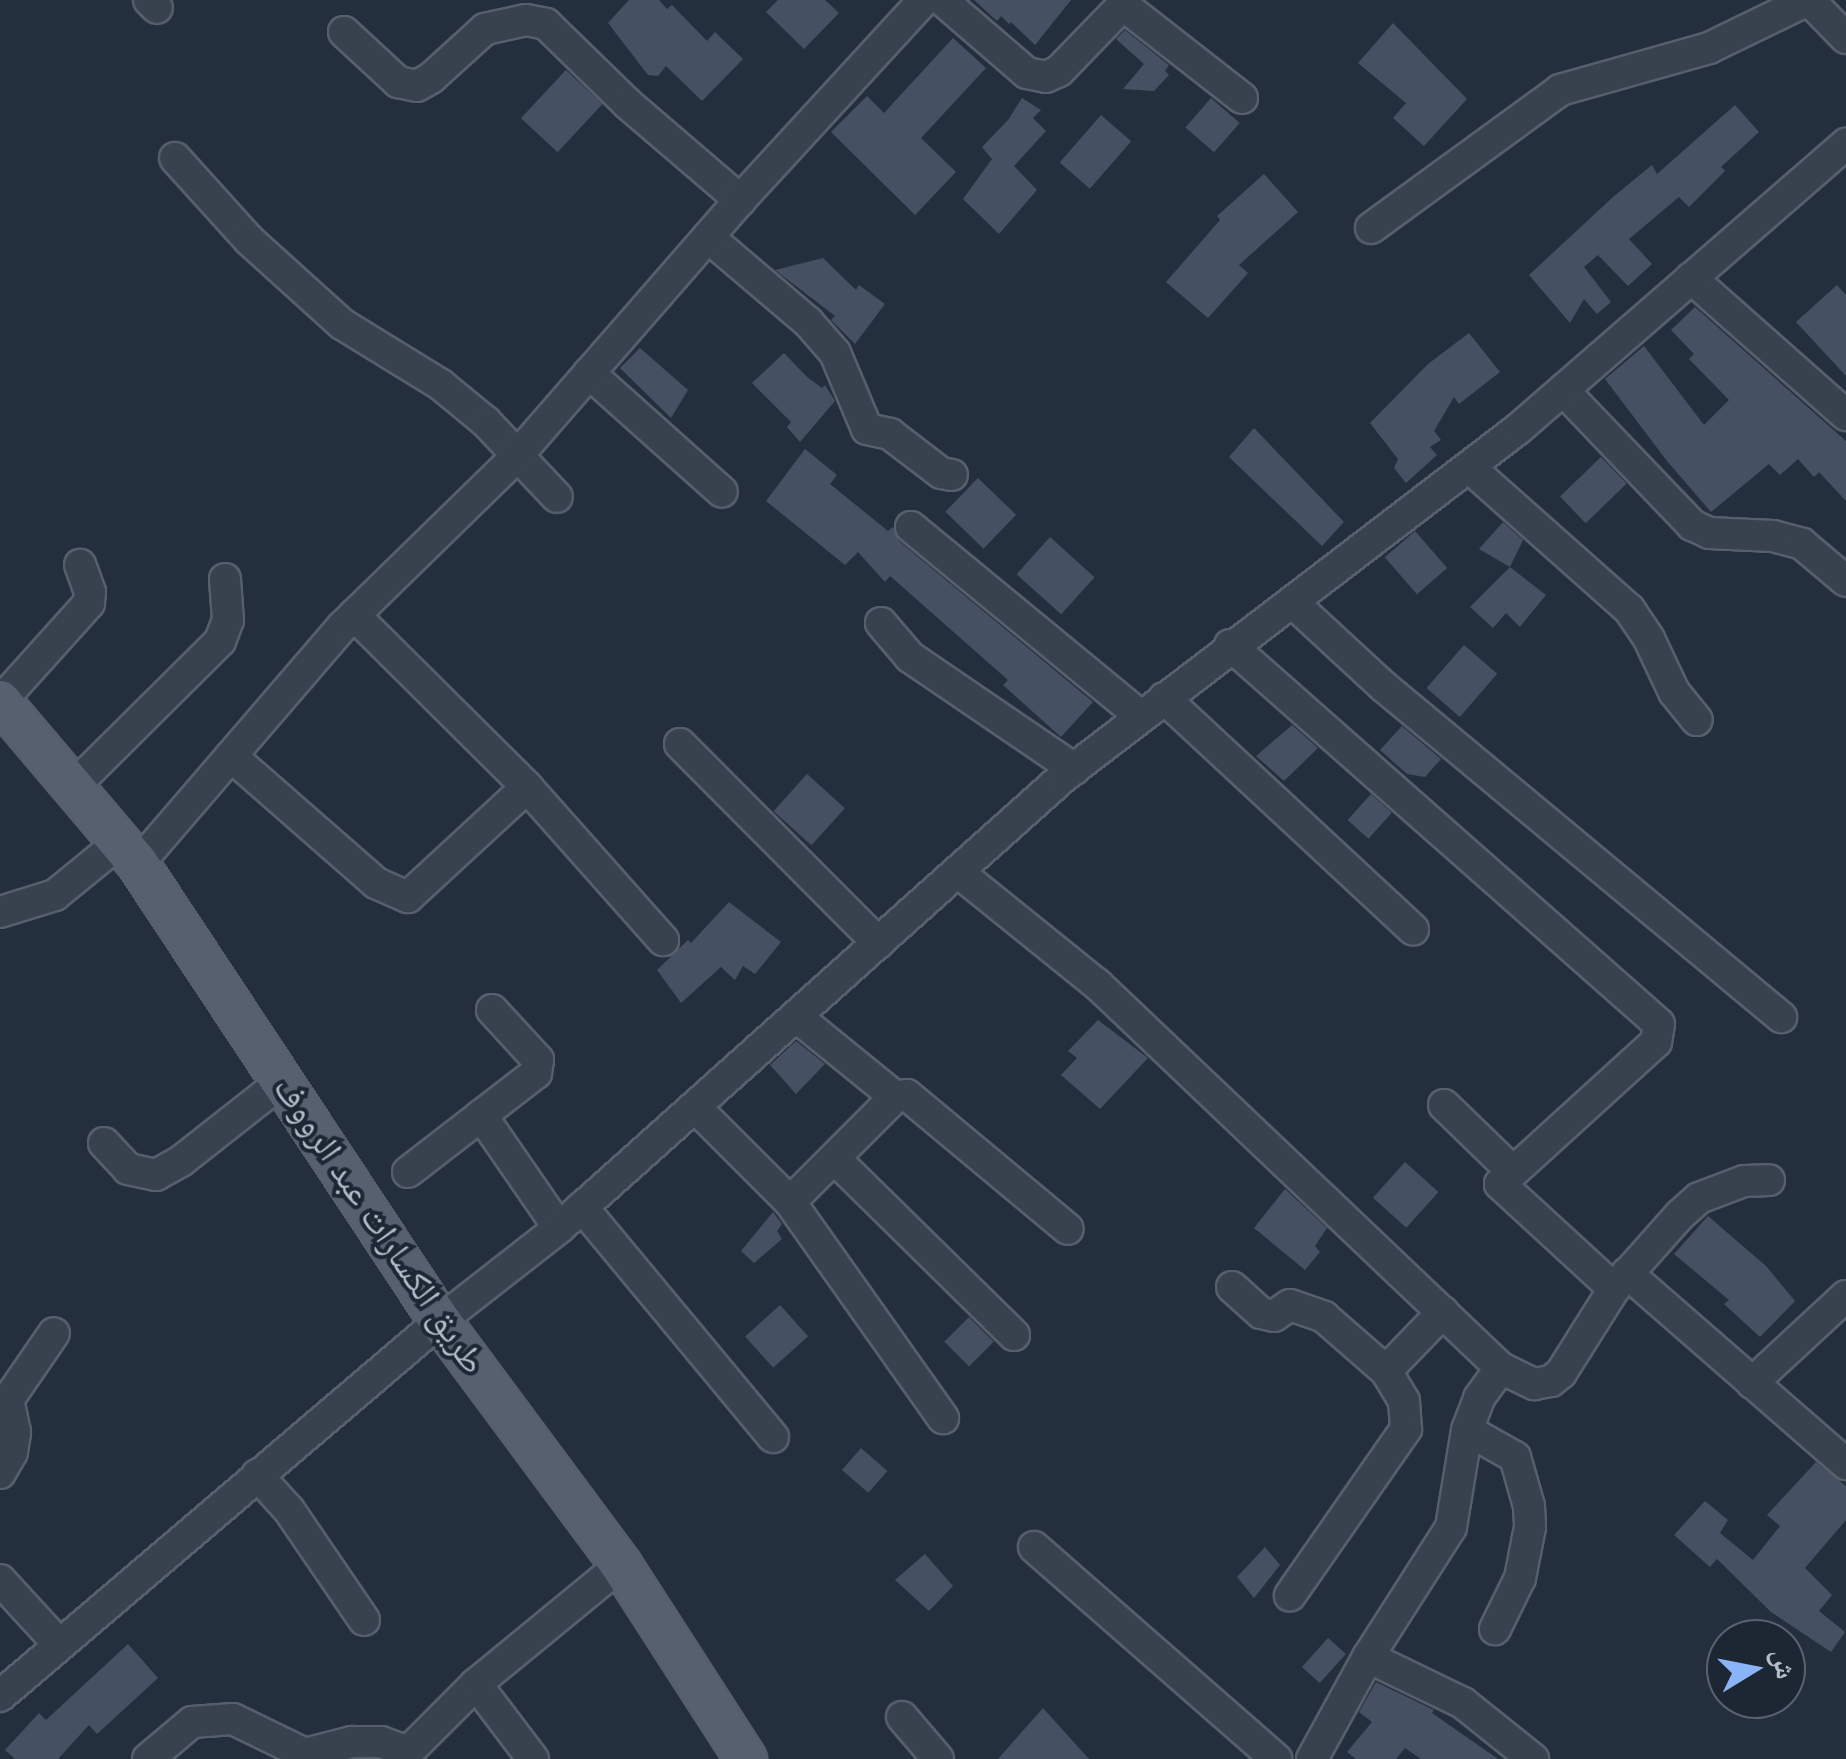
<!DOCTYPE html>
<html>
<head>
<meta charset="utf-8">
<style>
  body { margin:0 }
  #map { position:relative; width:1846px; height:1759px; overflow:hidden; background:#242f3e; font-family:Poppins,"Noto Naskh Arabic",sans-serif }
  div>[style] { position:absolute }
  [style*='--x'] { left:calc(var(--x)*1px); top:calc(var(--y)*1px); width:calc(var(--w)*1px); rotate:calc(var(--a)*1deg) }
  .building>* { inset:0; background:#455162; transform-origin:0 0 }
  .roads { filter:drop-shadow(2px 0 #565f6c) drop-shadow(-2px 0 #565f6c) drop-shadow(0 2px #565f6c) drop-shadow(0 -2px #565f6c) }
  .minor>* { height:30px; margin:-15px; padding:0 15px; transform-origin:15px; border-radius:15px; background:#38414e }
  .major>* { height:40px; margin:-20px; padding:0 20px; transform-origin:20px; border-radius:20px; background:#56606e }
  span { translate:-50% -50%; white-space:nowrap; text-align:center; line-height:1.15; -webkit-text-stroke:8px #1d2633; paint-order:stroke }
  .street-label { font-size:35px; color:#b4bcc9 }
  .north { position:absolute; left:1706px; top:1619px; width:100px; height:100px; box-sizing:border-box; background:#1d2633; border:2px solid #59626f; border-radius:50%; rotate:80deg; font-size:28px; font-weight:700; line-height:40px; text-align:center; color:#b4bcc9 }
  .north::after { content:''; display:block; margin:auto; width:35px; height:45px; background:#8ab4f8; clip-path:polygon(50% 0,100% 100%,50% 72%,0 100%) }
</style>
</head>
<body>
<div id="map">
  <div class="building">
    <i style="clip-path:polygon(629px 0,659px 0,667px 9px,672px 5px,707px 41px,715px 32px,743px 59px,702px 101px,666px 66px,658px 76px,648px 75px,608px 23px)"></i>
    <i style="clip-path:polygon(778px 0,825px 0,839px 13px,804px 49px,766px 12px)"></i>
    <i style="clip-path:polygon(974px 0,1071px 0,1035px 45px,1011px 22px,1009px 24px,1001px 16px,997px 21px)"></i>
    <i style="clip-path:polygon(1393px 23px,1467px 99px,1424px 146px,1393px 118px,1406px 103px,1358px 63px)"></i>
    <i style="clip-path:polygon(1125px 30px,1169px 65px,1165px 71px,1169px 75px,1154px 91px,1123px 89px,1144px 64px,1116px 39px)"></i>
    <i style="clip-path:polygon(953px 38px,986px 68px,921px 138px,956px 172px,915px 215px,831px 132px,867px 96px,884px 113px)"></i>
    <i style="left:566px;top:70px;width:50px;height:66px;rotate:43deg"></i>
    <i style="clip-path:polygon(1022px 98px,1041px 110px,1033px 118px,1046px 131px,1014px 166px,1037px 190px,999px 234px,963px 199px,992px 159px,982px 147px,1008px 120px)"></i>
    <i style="left:1211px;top:98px;width:38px;height:39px;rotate:41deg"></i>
    <i style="clip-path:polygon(1735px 105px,1759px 132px,1721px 167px,1725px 171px,1689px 207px,1679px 197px,1629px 239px,1652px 264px,1628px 286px,1598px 255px,1584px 267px,1611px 302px,1597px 314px,1584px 299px,1570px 323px,1529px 275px,1613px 197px,1652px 165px,1657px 174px)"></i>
    <i style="left:1101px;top:115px;width:40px;height:63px;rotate:41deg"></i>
    <i style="clip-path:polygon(1264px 174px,1298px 212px,1239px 265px,1248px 273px,1208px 318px,1166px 282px,1220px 220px,1217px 216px)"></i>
    <i style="clip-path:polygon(823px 258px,856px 290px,859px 285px,885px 304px,855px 344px,831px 320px,835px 316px,775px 270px)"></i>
    <i style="clip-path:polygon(1837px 285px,1846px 295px,1846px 376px,1796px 322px)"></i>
    <i style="clip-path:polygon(1695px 307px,1846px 441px,1846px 501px,1819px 472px,1814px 477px,1798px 459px,1780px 475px,1769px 464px,1711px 512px,1667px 461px,1605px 379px,1644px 346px,1704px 425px,1729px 400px,1689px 359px,1694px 354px,1671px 330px)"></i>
    <i style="clip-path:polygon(1469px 333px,1500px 372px,1459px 404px,1454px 397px,1434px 431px,1441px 440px,1430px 447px,1437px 455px,1406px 483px,1394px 468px,1398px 459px,1370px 423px,1428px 364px)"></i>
    <i style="clip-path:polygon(640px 348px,688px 390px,671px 418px,620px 368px)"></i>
    <i style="clip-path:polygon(784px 353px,807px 377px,822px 388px,825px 385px,835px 401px,800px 442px,787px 427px,791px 422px,752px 383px)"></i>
    <i style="clip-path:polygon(1254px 428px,1344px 522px,1322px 546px,1229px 457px)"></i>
    <i style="clip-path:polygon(805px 449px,837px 475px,830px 484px,888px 531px,893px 527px,899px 541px,1093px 702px,1061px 737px,1003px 685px,1008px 680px,890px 576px,885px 582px,858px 552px,845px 565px,766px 501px)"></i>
    <i style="left:1601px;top:457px;width:37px;height:57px;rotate:46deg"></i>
    <i style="left:978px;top:478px;width:53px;height:47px;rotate:44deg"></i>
    <i style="clip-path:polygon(1503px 522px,1523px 540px,1510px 567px,1479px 549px)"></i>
    <i style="left:1415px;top:531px;width:49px;height:40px;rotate:49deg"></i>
    <i style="left:1050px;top:537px;width:60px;height:50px;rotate:42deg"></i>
    <i style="clip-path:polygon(1510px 567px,1546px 595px,1520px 627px,1506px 613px,1493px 628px,1470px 607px)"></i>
    <i style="left:1464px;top:645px;width:44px;height:57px;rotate:41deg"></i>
    <i style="clip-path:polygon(1292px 725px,1318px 748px,1284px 781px,1256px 756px)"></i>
    <i style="clip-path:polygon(1402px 726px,1441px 759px,1425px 777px,1407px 774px,1380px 750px)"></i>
    <i style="left:807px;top:774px;width:51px;height:50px;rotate:42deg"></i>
    <i style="left:1371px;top:794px;width:28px;height:35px;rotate:42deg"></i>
    <i style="clip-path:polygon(729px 902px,781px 942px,755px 974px,743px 966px,735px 980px,721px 967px,681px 1003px,657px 970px,688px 940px,691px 943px)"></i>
    <i style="clip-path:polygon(1098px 1020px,1148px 1058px,1100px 1109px,1061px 1075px,1077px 1058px,1068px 1051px)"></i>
    <i style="clip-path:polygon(796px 1041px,825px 1064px,796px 1094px,770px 1065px)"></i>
    <i style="left:1405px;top:1162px;width:45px;height:48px;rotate:42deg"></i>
    <i style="clip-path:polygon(1285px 1189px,1327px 1228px,1315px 1246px,1320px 1252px,1305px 1270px,1254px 1228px)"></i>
    <i style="clip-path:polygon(773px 1212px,782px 1224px,777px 1231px,782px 1239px,754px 1263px,741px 1251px)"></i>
    <i style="clip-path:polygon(1708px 1216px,1766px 1266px,1795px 1301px,1760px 1337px,1724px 1304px,1729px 1300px,1674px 1254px)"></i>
    <i style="left:780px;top:1305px;width:42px;height:47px;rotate:48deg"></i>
    <i style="left:969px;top:1317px;width:35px;height:35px;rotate:45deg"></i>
    <i style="left:861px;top:1448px;width:35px;height:29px;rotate:41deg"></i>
    <i style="clip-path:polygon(1816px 1462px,1846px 1486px,1846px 1520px,1805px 1568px,1832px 1595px,1819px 1611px,1845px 1632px,1831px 1652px,1771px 1612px,1717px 1559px,1710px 1567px,1674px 1535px,1705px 1501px,1728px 1520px,1720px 1533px,1753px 1560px,1780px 1526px,1767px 1515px)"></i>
    <i style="clip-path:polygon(1265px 1547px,1280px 1565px,1254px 1598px,1237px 1577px)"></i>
    <i style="clip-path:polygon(925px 1554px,953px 1586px,929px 1611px,895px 1580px)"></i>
    <i style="left:1328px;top:1638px;width:24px;height:39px;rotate:42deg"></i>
    <i style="clip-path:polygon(128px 1644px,158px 1678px,97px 1734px,89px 1725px,58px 1759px,15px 1759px,5px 1750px,39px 1713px,46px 1720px)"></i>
    <i style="clip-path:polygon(1376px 1682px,1434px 1710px,1432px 1713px,1498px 1759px,1421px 1759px,1405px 1748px,1396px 1759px,1356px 1759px,1347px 1752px,1372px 1722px,1359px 1712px)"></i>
    <i style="clip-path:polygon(1043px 1708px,1089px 1759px,998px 1759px)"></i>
  </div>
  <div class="roads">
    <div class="minor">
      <i style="--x:149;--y:0;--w:11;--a:45"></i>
      <i style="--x:942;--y:0;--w:112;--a:40.7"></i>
      <i style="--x:1027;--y:73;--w:19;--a:12"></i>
      <i style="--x:1046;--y:77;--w:14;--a:-25"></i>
      <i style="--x:1059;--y:71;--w:92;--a:-45.9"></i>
      <i style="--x:1123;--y:5;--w:151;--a:38"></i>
      <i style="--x:1809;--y:0;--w:53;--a:45.8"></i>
      <i style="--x:344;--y:32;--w:74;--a:42.8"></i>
      <i style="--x:398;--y:82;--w:19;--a:12"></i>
      <i style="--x:417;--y:86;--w:16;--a:-30"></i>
      <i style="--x:431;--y:78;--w:73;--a:-42.2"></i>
      <i style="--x:485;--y:29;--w:42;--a:-12.4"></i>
      <i style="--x:526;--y:20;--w:20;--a:11"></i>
      <i style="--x:546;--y:24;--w:115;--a:44.3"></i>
      <i style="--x:628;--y:104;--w:148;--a:40.6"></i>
      <i style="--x:175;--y:158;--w:110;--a:47.9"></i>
      <i style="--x:249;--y:240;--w:125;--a:42.1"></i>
      <i style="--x:342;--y:324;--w:116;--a:31.6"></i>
      <i style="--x:441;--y:385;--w:58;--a:39.4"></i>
      <i style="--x:486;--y:422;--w:103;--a:46.6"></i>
      <i style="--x:1371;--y:228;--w:234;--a:-36.1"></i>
      <i style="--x:1560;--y:90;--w:155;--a:-15.7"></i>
      <i style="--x:1709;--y:48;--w:110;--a:-25.9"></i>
      <i style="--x:708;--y:237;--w:131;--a:40.4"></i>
      <i style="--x:808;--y:322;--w:41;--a:48.9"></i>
      <i style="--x:835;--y:353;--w:82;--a:67.2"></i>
      <i style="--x:867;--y:429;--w:24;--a:12"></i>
      <i style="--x:890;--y:434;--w:64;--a:37.4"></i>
      <i style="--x:941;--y:473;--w:11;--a:10"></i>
      <i style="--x:1691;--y:278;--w:207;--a:41.5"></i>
      <i style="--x:589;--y:373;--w:178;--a:41.8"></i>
      <i style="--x:1563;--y:390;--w:187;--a:46.3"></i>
      <i style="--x:1692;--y:525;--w:19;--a:25"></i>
      <i style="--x:1709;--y:533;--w:64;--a:2.7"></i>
      <i style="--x:1773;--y:536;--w:30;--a:15"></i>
      <i style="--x:1802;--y:544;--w:57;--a:40.1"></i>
      <i style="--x:1470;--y:468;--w:213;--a:41.6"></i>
      <i style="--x:1629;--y:609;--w:36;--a:56"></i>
      <i style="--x:1649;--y:639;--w:59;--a:64.7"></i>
      <i style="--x:1674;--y:692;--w:36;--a:51"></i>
      <i style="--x:911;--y:527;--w:297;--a:39.5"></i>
      <i style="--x:1292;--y:602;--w:124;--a:42.7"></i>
      <i style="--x:1383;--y:686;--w:518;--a:39.75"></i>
      <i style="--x:354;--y:615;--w:244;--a:44.8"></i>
      <i style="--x:527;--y:787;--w:205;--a:48.4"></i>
      <i style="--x:881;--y:623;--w:45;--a:49.5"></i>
      <i style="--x:910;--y:657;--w:199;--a:34.3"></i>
      <i style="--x:1230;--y:645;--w:572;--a:41.46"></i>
      <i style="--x:1659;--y:1024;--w:18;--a:99"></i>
      <i style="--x:1656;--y:1042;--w:211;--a:137.7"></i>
      <i style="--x:1500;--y:1184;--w:155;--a:42.6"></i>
      <i style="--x:1164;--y:698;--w:340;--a:42.9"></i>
      <i style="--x:0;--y:702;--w:133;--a:-48"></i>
      <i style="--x:89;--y:603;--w:11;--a:-85"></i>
      <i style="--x:90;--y:592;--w:29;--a:-110"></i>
      <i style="--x:680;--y:744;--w:281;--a:45.1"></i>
      <i style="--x:231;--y:756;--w:193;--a:41.2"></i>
      <i style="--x:376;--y:883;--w:35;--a:24"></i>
      <i style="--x:408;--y:897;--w:162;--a:-42.7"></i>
      <i style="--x:74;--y:786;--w:206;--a:-44.8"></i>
      <i style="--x:220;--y:641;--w:22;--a:-69"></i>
      <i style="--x:228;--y:620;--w:41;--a:-94.2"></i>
      <i style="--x:138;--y:864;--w:314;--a:-49.3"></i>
      <i style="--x:343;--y:626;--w:242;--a:-44.3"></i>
      <i style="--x:516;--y:457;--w:341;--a:-48.9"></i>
      <i style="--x:740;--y:200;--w:272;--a:-47.4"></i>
      <i style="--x:958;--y:872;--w:179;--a:38.9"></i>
      <i style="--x:1097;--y:984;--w:557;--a:43.55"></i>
      <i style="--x:1501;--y:1368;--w:37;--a:26"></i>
      <i style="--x:1534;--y:1384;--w:17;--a:-10"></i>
      <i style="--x:1551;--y:1381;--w:13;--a:-39"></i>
      <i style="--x:1561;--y:1373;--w:99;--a:-57.8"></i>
      <i style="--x:1614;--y:1289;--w:99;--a:-48.3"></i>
      <i style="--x:1680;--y:1215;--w:25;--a:-42"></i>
      <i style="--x:1699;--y:1198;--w:48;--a:-20.7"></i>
      <i style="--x:1744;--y:1181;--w:25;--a:-2"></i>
      <i style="--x:0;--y:912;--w:58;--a:-17.2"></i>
      <i style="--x:55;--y:895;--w:84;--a:-39.2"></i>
      <i style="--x:797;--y:1017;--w:127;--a:39.2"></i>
      <i style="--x:1444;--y:1105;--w:95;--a:44.1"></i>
      <i style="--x:696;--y:1108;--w:133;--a:45"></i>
      <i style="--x:790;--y:1202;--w:265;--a:54.7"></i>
      <i style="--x:481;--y:1115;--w:137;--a:55.4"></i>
      <i style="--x:104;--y:1143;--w:35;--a:47"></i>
      <i style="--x:128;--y:1169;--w:29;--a:12"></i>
      <i style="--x:156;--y:1175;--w:29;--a:-29"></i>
      <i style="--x:181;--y:1161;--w:131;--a:-38.2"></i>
      <i style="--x:835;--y:1159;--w:251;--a:44.5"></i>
      <i style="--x:408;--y:1172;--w:162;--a:-37.7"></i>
      <i style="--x:536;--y:1073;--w:13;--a:-81"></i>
      <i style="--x:538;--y:1060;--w:68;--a:-132.6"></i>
      <i style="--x:790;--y:1202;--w:148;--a:-45"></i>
      <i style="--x:895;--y:1097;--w:12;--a:-9"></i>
      <i style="--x:907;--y:1095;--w:209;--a:39.8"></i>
      <i style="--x:582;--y:1207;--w:299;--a:50.3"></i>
      <i style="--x:1627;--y:1273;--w:291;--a:41.1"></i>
      <i style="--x:1232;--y:1287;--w:39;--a:42"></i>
      <i style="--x:1261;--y:1313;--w:13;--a:13"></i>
      <i style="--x:1274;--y:1316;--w:19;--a:-35"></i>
      <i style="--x:1290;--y:1305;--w:36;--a:19"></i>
      <i style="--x:1324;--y:1317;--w:82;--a:41.1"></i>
      <i style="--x:1386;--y:1371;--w:35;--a:59"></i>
      <i style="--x:1404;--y:1401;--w:28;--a:86"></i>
      <i style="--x:1406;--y:1429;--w:203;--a:124.9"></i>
      <i style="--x:1386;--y:1371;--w:82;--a:-46"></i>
      <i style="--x:1752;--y:1383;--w:128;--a:-42.8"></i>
      <i style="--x:1467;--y:1430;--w:55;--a:29.4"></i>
      <i style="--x:1515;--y:1457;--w:51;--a:74.1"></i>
      <i style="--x:1529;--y:1506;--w:21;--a:87"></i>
      <i style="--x:1530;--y:1527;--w:52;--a:101.1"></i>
      <i style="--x:1520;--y:1578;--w:57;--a:116.1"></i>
      <i style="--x:0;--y:1473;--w:24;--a:-60"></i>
      <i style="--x:12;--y:1452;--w:20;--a:-81"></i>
      <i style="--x:15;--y:1432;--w:33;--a:-102"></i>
      <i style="--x:8;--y:1400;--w:81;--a:-55.5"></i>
      <i style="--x:257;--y:1475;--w:47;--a:47.6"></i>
      <i style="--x:289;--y:1510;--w:133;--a:55.7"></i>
      <i style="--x:1034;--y:1547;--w:322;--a:41.2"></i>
      <i style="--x:0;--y:1580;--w:86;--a:47.4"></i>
      <i style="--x:1368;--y:1657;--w:106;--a:25.8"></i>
      <i style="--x:1463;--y:1703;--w:90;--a:38.7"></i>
      <i style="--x:476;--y:1684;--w:94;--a:52.8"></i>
      <i style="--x:0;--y:1696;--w:578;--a:-40.44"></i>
      <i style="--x:440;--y:1321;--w:151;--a:-38"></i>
      <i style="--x:559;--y:1228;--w:676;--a:-41.82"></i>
      <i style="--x:1063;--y:777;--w:573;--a:-37.41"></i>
      <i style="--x:1518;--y:429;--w:435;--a:-41"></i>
      <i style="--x:902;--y:1717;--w:55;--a:49.4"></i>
      <i style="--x:148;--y:1759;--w:57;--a:-40.1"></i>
      <i style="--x:192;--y:1722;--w:41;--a:-4.2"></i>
      <i style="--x:233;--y:1719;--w:80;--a:25.9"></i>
      <i style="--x:305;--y:1754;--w:49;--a:-14.3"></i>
      <i style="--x:352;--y:1742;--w:29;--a:0"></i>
      <i style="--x:381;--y:1742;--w:29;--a:20"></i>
      <i style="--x:408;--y:1752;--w:96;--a:-45"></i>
      <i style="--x:476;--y:1684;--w:188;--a:-39.4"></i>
      <i style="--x:1312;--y:1759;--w:116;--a:-61.2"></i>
      <i style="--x:1368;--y:1657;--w:154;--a:-57.4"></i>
      <i style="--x:1451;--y:1527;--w:98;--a:-80.6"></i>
      <i style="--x:1467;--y:1430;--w:34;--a:-69"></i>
      <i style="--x:1479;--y:1398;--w:37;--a:-54"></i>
    </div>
    <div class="major">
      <i style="--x:0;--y:701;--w:214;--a:49.7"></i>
      <i style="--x:138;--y:864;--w:548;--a:56.54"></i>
      <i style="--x:440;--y:1321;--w:304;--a:53.4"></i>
      <i style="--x:621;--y:1565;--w:231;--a:57.2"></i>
    </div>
  </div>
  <div class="street-label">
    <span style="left:380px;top:1225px;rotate:56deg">طريق الكسارات عبد الرووف</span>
  </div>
  <div class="north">ش</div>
</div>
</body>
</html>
